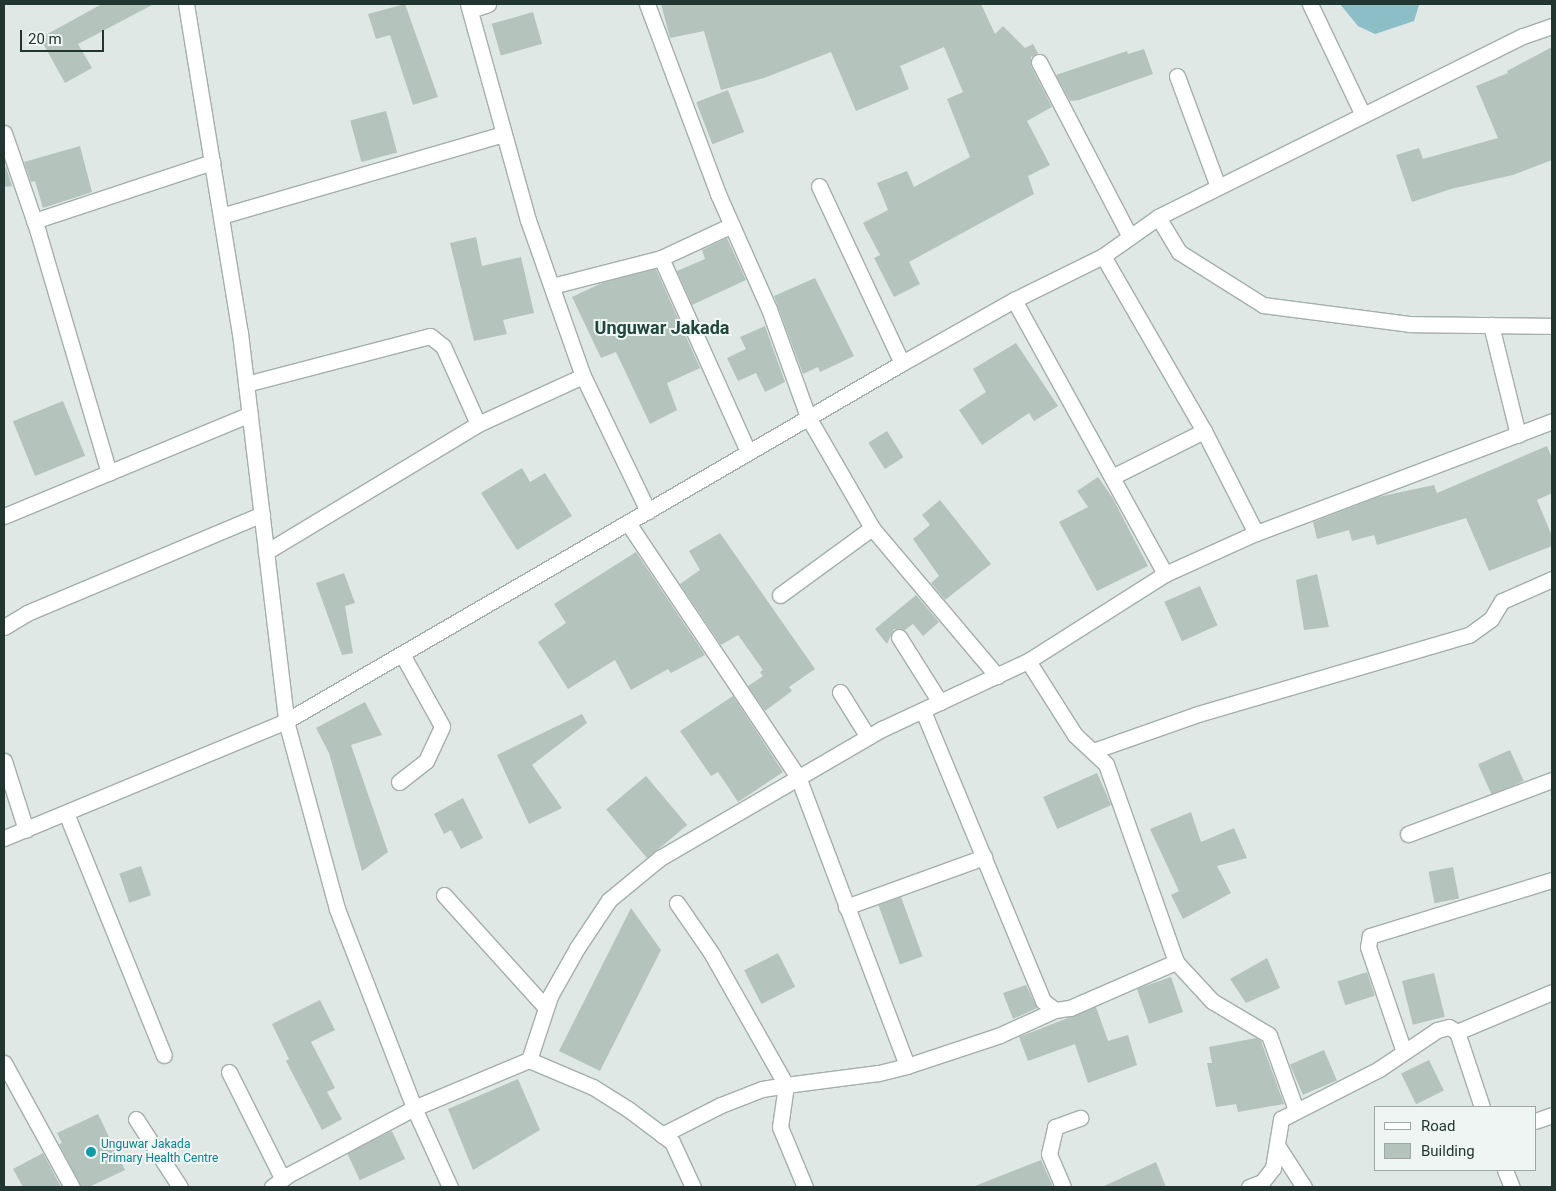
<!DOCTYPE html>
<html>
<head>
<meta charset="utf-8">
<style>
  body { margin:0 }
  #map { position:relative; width:1556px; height:1191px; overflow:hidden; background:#dfe8e4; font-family:Roboto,sans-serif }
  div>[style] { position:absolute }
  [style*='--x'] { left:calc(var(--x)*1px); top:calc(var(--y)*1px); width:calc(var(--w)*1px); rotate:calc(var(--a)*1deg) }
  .water>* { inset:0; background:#8cbec8 }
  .building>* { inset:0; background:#b5c3bd; transform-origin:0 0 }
  .roads { filter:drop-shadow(1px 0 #a3afab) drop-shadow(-1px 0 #a3afab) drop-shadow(0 1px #a3afab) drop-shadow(0 -1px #a3afab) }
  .street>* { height:15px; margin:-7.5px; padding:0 7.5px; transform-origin:7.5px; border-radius:7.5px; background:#fff }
  .secondary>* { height:15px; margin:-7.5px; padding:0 7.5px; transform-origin:7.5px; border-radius:7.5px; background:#fff }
  .dots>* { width:14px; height:14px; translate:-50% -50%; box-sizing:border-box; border:2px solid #eff5f2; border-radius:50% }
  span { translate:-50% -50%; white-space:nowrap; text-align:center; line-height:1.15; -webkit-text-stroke:4px #eff5f2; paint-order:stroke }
  .culture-label { font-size:12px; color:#0d838f }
  .left { translate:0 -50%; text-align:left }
  .district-label { font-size:18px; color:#20463d; font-weight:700 }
  .frame { position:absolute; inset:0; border:5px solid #223631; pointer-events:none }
  .legend { position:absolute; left:1374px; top:1106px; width:162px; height:65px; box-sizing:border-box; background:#eff5f2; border:1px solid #9da9a5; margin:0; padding:6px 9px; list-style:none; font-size:15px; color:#223631 }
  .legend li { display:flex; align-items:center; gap:10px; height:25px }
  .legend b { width:25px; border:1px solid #9da9a5 }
  .scale { position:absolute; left:20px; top:30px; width:84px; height:22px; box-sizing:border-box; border:2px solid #223631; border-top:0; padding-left:6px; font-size:15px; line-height:18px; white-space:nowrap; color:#223631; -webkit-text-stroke:4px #eff5f2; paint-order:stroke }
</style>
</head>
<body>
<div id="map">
  <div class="water">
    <i style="clip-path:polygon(1340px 4px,1418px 4px,1419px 5px,1414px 21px,1375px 34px,1358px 26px)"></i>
  </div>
  <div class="building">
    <i style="clip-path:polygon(102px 4px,154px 4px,78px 44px,92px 68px,65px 83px,40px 38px)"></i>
    <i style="clip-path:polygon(405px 4px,438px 97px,413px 105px,390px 35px,376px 39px,368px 14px)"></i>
    <i style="clip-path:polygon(661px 4px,981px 4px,995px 34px,1003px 26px,1025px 48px,1033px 44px,1038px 53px,1031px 57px,1031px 66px,1052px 107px,1027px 121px,1050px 165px,1028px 176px,1034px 194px,909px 262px,920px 284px,894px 297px,874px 258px,880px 255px,863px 223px,888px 210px,877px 183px,907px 171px,914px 187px,970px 157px,947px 99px,963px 92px,944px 47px,900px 66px,909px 89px,856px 111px,831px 52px,764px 78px,721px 90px,704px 31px,670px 38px)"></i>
    <i style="left:533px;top:12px;width:33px;height:43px;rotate:74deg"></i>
    <i style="clip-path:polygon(1552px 47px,1552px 160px,1513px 175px,1451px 189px,1412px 202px,1396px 155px,1419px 148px,1423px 159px,1498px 138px,1476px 86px,1508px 73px,1507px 71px)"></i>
    <i style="clip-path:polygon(1144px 49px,1153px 74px,1079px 100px,1070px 101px,1056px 75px,1127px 51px,1128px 54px)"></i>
    <i style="left:728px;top:90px;width:45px;height:34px;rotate:69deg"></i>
    <i style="left:386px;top:111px;width:43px;height:37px;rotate:75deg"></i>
    <i style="clip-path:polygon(80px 146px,92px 192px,43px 208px,35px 181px,31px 182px,24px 162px)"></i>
    <i style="clip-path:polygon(6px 167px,12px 186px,4px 187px,4px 168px)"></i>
    <i style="clip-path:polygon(476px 237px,482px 266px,521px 257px,534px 313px,503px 320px,507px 334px,474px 341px,450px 243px)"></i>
    <i style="clip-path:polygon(727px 238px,746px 280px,692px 305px,677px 271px,705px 259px,702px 250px)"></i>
    <i style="clip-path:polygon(656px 269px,700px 368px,667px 383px,677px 410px,650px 424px,616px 352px,601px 358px,572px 297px,604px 282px)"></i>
    <i style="clip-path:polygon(815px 278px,854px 356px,820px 372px,818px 367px,803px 374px,774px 296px)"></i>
    <i style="clip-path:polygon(765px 326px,785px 382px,765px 392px,756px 373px,738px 381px,727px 358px,746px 349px,740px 337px)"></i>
    <i style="clip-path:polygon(1016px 343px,1058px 406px,1034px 421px,1029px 413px,982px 445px,959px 410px,986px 392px,973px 369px)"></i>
    <i style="left:63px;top:401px;width:59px;height:54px;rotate:68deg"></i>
    <i style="left:887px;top:431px;width:31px;height:22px;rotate:58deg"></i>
    <i style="clip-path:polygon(1547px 446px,1552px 458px,1552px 493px,1537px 500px,1552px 536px,1552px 546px,1489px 571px,1466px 518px,1377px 545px,1374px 535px,1352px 541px,1349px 530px,1317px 539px,1313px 522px,1378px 497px,1434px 485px,1437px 493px)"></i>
    <i style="clip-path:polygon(522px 468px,530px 482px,545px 473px,572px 516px,517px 550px,481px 493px)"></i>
    <i style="clip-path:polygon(1098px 477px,1112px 497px,1148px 566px,1097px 591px,1059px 522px,1088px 507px,1077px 491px)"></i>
    <i style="clip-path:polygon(940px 500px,991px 564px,945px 600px,931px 583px,939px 576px,913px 539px,930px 525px,922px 515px)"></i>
    <i style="clip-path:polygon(720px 533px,815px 669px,789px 687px,792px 691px,765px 711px,748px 686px,763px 676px,760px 672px,763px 670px,738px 635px,721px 645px,680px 584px,700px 570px,689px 551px)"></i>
    <i style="clip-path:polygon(636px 552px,705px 655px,671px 673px,668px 669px,631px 690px,615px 660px,568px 689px,538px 642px,566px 623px,554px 604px)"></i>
    <i style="clip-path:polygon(344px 573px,355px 603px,345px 606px,353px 653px,342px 655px,316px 583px)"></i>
    <i style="clip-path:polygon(1317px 574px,1329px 627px,1304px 630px,1296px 580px)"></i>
    <i style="left:1200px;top:586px;width:43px;height:39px;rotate:66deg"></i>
    <i style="clip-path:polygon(916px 595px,939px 622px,923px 636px,913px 624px,905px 630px,894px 629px,887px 644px,875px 629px)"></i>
    <i style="clip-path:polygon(733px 696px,783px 772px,738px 802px,718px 772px,711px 776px,680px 731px)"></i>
    <i style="clip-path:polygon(365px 702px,382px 735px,351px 745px,388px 852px,362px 871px,329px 753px,316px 728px)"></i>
    <i style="clip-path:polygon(582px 714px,587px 723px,532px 765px,562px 808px,529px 824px,497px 755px)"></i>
    <i style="left:1510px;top:750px;width:34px;height:35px;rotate:66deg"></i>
    <i style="left:1097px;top:773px;width:35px;height:59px;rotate:66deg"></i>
    <i style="left:646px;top:776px;width:64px;height:52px;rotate:50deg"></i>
    <i style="clip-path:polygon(463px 798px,483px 838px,461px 849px,451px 830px,444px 834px,434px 814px)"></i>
    <i style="clip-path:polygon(1191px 812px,1201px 842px,1234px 828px,1247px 858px,1217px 866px,1231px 893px,1183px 919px,1171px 895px,1179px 891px,1150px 829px)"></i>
    <i style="left:141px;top:866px;width:31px;height:23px;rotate:71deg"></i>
    <i style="left:1453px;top:867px;width:32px;height:25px;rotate:79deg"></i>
    <i style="left:901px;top:897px;width:63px;height:24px;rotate:70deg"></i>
    <i style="clip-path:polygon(631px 908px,661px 950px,600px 1071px,559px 1051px)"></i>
    <i style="left:778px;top:953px;width:38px;height:38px;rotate:63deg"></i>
    <i style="clip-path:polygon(1267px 958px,1280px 988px,1246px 1003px,1230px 979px)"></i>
    <i style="left:1367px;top:972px;width:25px;height:31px;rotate:72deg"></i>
    <i style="left:1434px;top:973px;width:45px;height:33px;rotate:76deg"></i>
    <i style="left:1171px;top:977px;width:37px;height:36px;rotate:71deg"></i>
    <i style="clip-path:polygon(1026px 985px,1037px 1008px,1013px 1019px,1003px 993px)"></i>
    <i style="clip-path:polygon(320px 1000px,335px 1030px,311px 1042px,335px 1088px,327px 1092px,342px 1119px,322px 1130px,286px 1061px,289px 1059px,272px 1024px)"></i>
    <i style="clip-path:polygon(1096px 1007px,1108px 1041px,1128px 1035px,1137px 1065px,1088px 1083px,1075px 1044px,1028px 1061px,1019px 1037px)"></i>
    <i style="clip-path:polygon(1256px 1038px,1261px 1041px,1284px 1104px,1238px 1112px,1236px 1104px,1216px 1107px,1207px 1063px,1212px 1063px,1209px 1047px)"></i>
    <i style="left:1324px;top:1050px;width:33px;height:37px;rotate:67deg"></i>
    <i style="left:1429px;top:1060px;width:34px;height:31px;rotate:64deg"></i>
    <i style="clip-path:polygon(518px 1079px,540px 1130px,473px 1170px,448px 1109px)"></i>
    <i style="clip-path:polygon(98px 1114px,125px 1170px,89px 1187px,81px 1187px,59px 1144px,62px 1143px,57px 1133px)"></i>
    <i style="left:392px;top:1131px;width:31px;height:50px;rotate:65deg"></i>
    <i style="clip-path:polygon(43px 1153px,61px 1187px,23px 1187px,13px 1169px)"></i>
    <i style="clip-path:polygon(1041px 1160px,1053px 1187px,976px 1187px,975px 1186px)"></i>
    <i style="clip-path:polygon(1156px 1162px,1166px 1187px,1102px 1187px)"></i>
  </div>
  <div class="roads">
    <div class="street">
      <i style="--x:468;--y:4;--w:224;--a:74.5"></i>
      <i style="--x:528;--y:220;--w:165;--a:70.6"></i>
      <i style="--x:583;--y:376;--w:150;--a:64.3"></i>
      <i style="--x:647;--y:4;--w:203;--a:69.5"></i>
      <i style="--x:718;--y:194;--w:126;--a:66.1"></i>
      <i style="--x:769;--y:309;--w:115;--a:70.1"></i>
      <i style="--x:808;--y:417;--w:128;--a:60"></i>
      <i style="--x:872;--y:528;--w:194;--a:49.8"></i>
      <i style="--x:1310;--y:4;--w:123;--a:64.5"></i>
      <i style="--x:470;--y:10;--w:19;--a:-18"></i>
      <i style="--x:1039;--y:62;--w:197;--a:62.5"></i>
      <i style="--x:1177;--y:76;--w:118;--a:69.7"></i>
      <i style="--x:4;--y:133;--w:105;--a:71"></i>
      <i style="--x:38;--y:232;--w:251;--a:73.6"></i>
      <i style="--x:819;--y:186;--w:195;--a:64.9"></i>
      <i style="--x:221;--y:216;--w:294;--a:-16.2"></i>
      <i style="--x:1158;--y:217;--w:41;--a:59"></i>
      <i style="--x:1179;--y:252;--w:99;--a:32.2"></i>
      <i style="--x:1263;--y:305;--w:147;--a:7.4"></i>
      <i style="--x:1409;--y:324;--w:143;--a:0.8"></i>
      <i style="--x:34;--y:221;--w:188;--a:-18.3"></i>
      <i style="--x:1103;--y:256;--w:202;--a:60"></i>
      <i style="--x:1204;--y:431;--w:114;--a:63"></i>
      <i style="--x:661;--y:258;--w:213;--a:65.8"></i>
      <i style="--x:552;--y:286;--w:113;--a:-14.4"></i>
      <i style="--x:661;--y:258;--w:78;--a:-24.9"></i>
      <i style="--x:1014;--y:300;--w:313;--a:61.1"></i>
      <i style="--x:1491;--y:325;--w:113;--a:76.2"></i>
      <i style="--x:246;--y:384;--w:190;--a:-14.6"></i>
      <i style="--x:430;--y:336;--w:16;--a:38"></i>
      <i style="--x:443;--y:346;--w:85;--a:65.8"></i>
      <i style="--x:1112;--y:477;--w:103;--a:-26.6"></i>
      <i style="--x:4;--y:516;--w:266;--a:-22.5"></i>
      <i style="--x:628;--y:523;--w:306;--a:56.2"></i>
      <i style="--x:798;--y:777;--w:309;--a:69.3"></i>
      <i style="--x:907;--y:1066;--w:30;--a:166"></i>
      <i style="--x:878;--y:1073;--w:93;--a:172.6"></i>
      <i style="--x:786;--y:1085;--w:42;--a:98.1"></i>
      <i style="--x:780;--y:1127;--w:65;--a:67.4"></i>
      <i style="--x:266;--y:552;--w:248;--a:-31.1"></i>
      <i style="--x:478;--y:424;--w:115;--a:-24.6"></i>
      <i style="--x:780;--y:595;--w:114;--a:-36.1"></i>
      <i style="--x:4;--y:627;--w:27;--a:-31"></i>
      <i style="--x:27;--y:613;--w:255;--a:-22.8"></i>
      <i style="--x:899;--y:637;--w:77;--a:57.8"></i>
      <i style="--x:1028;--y:661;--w:88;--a:57.6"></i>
      <i style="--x:1075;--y:735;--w:42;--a:43.1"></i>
      <i style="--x:1106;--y:764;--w:210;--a:70.5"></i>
      <i style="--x:1176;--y:962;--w:53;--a:47.3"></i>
      <i style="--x:1212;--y:1001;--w:66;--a:30.8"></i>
      <i style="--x:1269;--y:1035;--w:80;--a:70.2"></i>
      <i style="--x:840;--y:692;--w:53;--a:58.1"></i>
      <i style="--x:923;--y:711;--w:314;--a:67.5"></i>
      <i style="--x:1043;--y:1001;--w:15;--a:37"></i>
      <i style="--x:1055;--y:1010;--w:15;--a:-8"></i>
      <i style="--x:1070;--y:1008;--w:116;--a:-23.5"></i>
      <i style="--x:1093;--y:751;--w:111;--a:-19.4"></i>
      <i style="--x:1198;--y:714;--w:282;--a:-16.3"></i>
      <i style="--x:1469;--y:635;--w:27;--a:-36"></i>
      <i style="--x:1491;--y:619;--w:21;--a:-59"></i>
      <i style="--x:1502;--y:601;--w:55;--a:-23.7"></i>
      <i style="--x:4;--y:761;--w:72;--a:72.3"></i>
      <i style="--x:399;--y:782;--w:34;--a:-38"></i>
      <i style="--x:426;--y:761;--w:38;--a:-65"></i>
      <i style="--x:442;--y:726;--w:82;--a:-119.1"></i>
      <i style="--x:66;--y:813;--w:261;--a:68"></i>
      <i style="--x:1408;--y:834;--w:154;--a:-20.6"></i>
      <i style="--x:4;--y:838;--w:305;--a:-22.5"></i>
      <i style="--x:286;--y:721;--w:712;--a:-30.16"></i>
      <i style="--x:902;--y:363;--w:129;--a:-29.4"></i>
      <i style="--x:1014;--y:300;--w:99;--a:-26.3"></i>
      <i style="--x:1103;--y:256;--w:67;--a:-35.3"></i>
      <i style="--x:1158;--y:217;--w:407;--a:-26.4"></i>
      <i style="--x:1523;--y:36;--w:31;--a:-19"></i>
      <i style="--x:444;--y:895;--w:152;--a:47.9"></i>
      <i style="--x:846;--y:907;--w:147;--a:-19.9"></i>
      <i style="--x:1457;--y:1032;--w:103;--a:-22.8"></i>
      <i style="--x:1404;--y:1052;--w:111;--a:-108.9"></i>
      <i style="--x:1368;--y:947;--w:11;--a:-80"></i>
      <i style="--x:1370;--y:936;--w:190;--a:-17.1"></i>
      <i style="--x:529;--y:1060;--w:67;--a:-71.8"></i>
      <i style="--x:550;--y:996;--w:55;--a:-60.6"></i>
      <i style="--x:577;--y:948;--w:58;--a:-56.3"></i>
      <i style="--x:609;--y:900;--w:66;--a:-39.5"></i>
      <i style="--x:660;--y:858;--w:257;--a:-30.2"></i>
      <i style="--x:882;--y:729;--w:161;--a:-25"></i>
      <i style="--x:1028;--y:661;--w:162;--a:-32.4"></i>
      <i style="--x:1165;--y:574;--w:100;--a:-24.3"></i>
      <i style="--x:1256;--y:533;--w:316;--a:-20.7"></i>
      <i style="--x:4;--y:1063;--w:141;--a:61.3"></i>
      <i style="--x:907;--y:1066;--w:98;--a:-18.4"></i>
      <i style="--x:1000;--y:1035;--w:60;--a:-24.4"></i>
      <i style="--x:229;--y:1072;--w:119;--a:63.4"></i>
      <i style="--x:136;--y:1119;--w:81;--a:57.1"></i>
      <i style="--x:1535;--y:1121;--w:18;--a:-19"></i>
      <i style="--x:662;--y:1135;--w:66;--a:-27"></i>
      <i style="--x:721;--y:1105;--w:44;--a:-21.3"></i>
      <i style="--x:762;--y:1089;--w:24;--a:-9"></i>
      <i style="--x:786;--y:1085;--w:150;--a:-119.5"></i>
      <i style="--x:712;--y:954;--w:62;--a:-124.5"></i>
      <i style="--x:1277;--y:1145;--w:50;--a:57.3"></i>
      <i style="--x:1505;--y:1170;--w:18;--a:68"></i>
      <i style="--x:272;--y:1187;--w:20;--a:-37"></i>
      <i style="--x:288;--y:1175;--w:143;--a:-28"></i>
      <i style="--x:414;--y:1108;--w:125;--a:-22.7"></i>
      <i style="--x:529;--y:1060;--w:69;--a:22.9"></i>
      <i style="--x:593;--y:1087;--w:41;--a:32.2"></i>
      <i style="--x:628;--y:1109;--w:55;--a:36.9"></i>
      <i style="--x:672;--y:1142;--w:50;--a:65"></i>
      <i style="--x:1063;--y:1187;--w:36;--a:-113"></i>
      <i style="--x:1049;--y:1154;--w:28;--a:-77"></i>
      <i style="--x:1055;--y:1127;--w:27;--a:-20"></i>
      <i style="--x:1249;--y:1187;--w:14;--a:-21"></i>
      <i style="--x:1262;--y:1182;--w:18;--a:-52"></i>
      <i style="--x:1273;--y:1168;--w:50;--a:-80.7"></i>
      <i style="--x:1281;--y:1119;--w:110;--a:-27"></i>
      <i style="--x:1379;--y:1069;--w:70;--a:-33.9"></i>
      <i style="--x:1437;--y:1030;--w:12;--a:-14"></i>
      <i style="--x:1449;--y:1027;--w:9;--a:32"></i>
      <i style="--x:1457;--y:1032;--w:79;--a:71.6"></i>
    </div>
    <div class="secondary">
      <i style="--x:186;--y:4;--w:333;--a:80.7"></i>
      <i style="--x:240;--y:333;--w:391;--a:83.2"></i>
      <i style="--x:286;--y:721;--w:195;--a:74.8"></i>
      <i style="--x:337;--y:909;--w:213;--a:68.8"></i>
      <i style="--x:414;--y:1108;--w:87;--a:65.5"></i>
    </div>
  </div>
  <div class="dots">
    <i style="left:91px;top:1152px;background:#0f9aa8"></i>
  </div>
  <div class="culture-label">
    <span class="left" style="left:101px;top:1152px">Unguwar Jakada<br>Primary Health Centre</span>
  </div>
  <div class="district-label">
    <span style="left:662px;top:328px">Unguwar Jakada</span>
  </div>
  <div class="frame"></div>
  <ul class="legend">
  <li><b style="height:6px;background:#fff"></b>Road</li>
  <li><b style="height:14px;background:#b5c3bd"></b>Building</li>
  </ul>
  <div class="scale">20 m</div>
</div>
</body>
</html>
